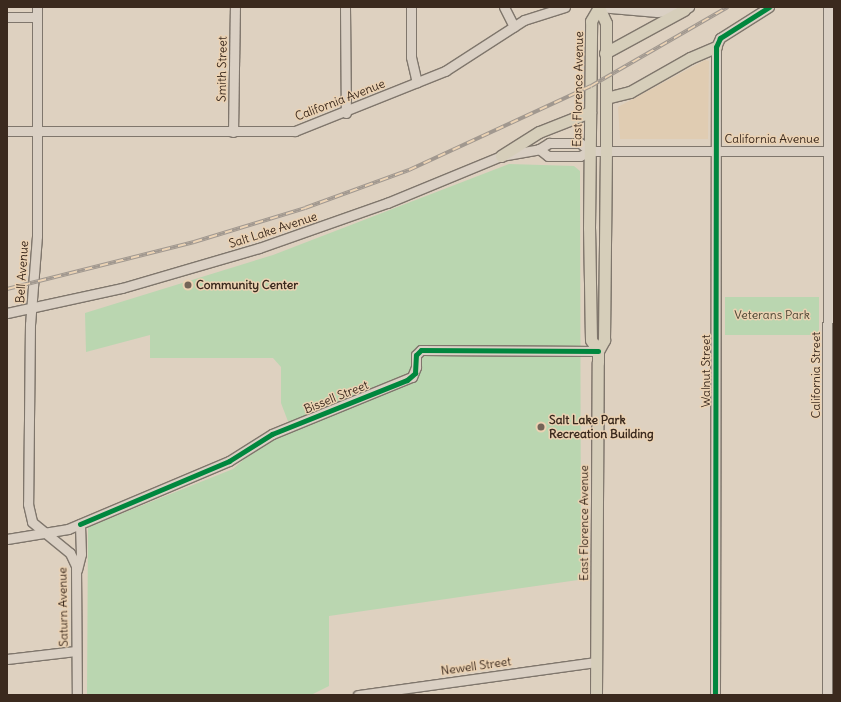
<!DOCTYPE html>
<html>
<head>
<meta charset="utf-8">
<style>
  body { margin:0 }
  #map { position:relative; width:841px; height:702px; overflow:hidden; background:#ded1c0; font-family:Delius,sans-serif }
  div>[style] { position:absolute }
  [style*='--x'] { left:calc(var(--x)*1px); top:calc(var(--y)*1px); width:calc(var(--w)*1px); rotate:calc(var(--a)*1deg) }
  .built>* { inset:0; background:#e0ccb2 }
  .green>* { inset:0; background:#bad6b0; transform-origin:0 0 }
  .roads { filter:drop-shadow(1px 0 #7f766c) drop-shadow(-1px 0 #7f766c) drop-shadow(0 1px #7f766c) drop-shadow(0 -1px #7f766c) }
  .minor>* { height:9px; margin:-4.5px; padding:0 4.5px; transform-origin:4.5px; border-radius:4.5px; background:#dad0c4 }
  .major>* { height:11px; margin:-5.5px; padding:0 5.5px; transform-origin:5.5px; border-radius:5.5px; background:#d6ceba }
  .rail>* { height:4px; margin-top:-2px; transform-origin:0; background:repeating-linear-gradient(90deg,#ebd2b3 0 8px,#a1988f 0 16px); box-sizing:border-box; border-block:1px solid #a1988f }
  .cycleway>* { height:5px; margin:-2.5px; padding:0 2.5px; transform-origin:2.5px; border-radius:2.5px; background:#00873e }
  .dots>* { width:11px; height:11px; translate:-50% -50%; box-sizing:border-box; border:2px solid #ebd2b3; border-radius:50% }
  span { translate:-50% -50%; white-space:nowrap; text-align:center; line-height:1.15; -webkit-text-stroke:3px #ebd2b3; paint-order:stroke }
  .street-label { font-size:12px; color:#3b2a1e }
  .poi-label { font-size:12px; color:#3b2a1e; font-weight:700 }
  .left { translate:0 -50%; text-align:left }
  .park-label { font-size:12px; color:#4a4532 }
  .frame { position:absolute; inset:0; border:8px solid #3b2a1e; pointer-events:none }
</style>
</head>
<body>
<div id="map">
  <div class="built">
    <i style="clip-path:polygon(705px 60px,709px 61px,708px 139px,620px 139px,618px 107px)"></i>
  </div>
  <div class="green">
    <i style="clip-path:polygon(509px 164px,574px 166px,580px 171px,581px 571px,578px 580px,329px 616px,329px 686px,311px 695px,87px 695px,88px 527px,233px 469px,258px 447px,292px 432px,281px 403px,281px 367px,273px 358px,150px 358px,150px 335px,86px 352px,85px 313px,273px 255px)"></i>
    <i style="left:725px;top:297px;width:94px;height:38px"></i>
  </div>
  <div class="roads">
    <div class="minor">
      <i style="--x:37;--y:7;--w:229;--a:90"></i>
      <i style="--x:37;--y:236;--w:88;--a:94.5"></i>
      <i style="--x:30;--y:324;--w:180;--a:90.6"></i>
      <i style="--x:28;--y:504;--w:18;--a:77"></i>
      <i style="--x:32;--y:522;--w:49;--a:39.2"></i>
      <i style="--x:70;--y:553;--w:14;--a:65"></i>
      <i style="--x:76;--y:566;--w:129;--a:89.6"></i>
      <i style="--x:345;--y:7;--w:106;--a:89.5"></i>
      <i style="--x:411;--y:7;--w:50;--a:90"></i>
      <i style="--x:411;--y:57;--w:26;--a:77"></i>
      <i style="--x:504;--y:7;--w:22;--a:63"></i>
      <i style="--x:599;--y:7;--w:58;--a:4.9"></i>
      <i style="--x:657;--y:12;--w:27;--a:-4"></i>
      <i style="--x:684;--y:10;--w:6;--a:-31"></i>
      <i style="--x:7;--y:17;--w:30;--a:0"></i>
      <i style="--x:7;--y:131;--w:288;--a:0"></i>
      <i style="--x:295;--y:131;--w:162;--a:-21.8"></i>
      <i style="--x:445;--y:71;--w:94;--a:-32.8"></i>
      <i style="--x:524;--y:20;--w:43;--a:-17.6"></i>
      <i style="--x:233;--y:132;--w:125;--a:-89.1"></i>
      <i style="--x:539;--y:149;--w:11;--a:38"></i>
      <i style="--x:548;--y:156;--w:32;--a:0"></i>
      <i style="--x:580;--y:156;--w:11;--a:-27"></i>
      <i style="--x:590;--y:151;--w:243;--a:0"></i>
      <i style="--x:7;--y:313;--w:118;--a:-12.3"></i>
      <i style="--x:122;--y:288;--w:143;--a:-16.3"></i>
      <i style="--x:259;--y:248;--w:136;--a:-19.4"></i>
      <i style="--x:387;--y:203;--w:123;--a:-22.4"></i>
      <i style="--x:501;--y:156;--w:39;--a:-10"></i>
      <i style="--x:539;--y:149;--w:12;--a:-31"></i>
      <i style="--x:549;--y:143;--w:31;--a:0"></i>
      <i style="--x:580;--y:143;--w:13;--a:39"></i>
      <i style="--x:7;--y:539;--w:62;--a:-9.3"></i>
      <i style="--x:68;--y:529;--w:175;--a:-22.9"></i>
      <i style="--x:229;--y:461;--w:51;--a:-32.1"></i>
      <i style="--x:272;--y:434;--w:151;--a:-22.2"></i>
      <i style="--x:412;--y:377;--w:11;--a:-68"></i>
      <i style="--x:416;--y:367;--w:12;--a:-90"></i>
      <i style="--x:416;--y:355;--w:7;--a:-45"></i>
      <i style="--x:421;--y:350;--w:177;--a:0.3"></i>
      <i style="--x:77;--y:570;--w:16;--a:-76"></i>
      <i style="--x:81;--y:554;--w:30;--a:-92"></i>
      <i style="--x:7;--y:659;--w:69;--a:-6.6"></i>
      <i style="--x:358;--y:695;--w:241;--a:-7.9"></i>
      <i style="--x:715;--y:695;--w:648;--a:-89.91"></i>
      <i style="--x:716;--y:47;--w:10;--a:-66"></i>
      <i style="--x:720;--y:38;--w:58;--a:-32.3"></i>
      <i style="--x:827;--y:695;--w:688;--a:-89.92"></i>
    </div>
    <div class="major">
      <i style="--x:605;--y:53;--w:90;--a:-28.6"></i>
      <i style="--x:606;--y:98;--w:25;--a:-14"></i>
      <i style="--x:630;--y:92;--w:69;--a:-29.5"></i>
      <i style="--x:690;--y:58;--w:28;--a:-23"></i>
      <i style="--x:501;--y:156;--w:45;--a:-32.3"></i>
      <i style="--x:539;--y:132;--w:55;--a:-21.4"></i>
      <i style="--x:598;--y:351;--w:13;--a:-61"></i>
      <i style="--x:604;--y:340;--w:189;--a:-89.4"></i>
      <i style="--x:606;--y:151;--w:128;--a:-90"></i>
      <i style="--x:606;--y:23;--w:17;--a:-114"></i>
      <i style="--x:596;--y:695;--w:333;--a:-89.7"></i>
      <i style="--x:598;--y:362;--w:11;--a:-90"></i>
      <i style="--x:598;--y:351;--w:13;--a:-122"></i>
      <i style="--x:591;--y:340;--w:112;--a:-91"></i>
      <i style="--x:589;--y:228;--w:207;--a:-89.4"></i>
      <i style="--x:591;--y:21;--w:16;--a:-60"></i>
    </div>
  </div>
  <div class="rail">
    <i style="--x:7;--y:289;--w:193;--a:-14.1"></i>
    <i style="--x:194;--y:242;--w:116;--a:-17"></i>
    <i style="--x:305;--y:208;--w:111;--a:-20.1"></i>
    <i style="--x:409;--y:170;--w:200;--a:-24.8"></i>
    <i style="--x:591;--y:86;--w:158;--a:-30"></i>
  </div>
  <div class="cycleway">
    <i style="--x:80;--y:524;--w:162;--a:-22.9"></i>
    <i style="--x:229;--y:461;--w:51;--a:-32.1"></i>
    <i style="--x:272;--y:434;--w:145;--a:-21.8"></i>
    <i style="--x:407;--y:380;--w:11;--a:-41"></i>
    <i style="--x:415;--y:373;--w:18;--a:-87"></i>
    <i style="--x:416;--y:355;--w:7;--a:-45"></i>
    <i style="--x:421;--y:350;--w:177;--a:0.3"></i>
    <i style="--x:715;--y:695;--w:648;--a:-89.91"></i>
    <i style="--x:716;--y:47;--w:10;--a:-66"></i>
    <i style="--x:720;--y:38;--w:58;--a:-32.3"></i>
  </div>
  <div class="dots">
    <i style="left:188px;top:285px;background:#746457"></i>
    <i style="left:541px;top:427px;background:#746457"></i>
  </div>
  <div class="street-label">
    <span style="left:222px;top:69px;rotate:-89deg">Smith Street</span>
    <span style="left:578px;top:89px;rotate:-89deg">East Florence Avenue</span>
    <span style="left:340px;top:100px;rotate:-21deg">California Avenue</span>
    <span style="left:772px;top:139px">California Avenue</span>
    <span style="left:273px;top:230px;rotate:-18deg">Salt Lake Avenue</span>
    <span style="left:22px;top:272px;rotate:-86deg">Bell Avenue</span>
    <span style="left:706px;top:371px;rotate:-90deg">Walnut Street</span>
    <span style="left:816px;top:375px;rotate:-90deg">California Street</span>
    <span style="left:336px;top:397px;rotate:-22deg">Bissell Street</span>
    <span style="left:584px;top:523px;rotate:-90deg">East Florence Avenue</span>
    <span style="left:63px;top:607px;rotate:-91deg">Saturn Avenue</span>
    <span style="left:476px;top:666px;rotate:-8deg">Newell Street</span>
  </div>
  <div class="poi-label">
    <span class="left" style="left:196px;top:285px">Community Center</span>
    <span class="left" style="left:549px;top:427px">Salt Lake Park<br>Recreation Building</span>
  </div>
  <div class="park-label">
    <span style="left:772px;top:315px">Veterans Park</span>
  </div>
  <div class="frame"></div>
</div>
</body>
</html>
